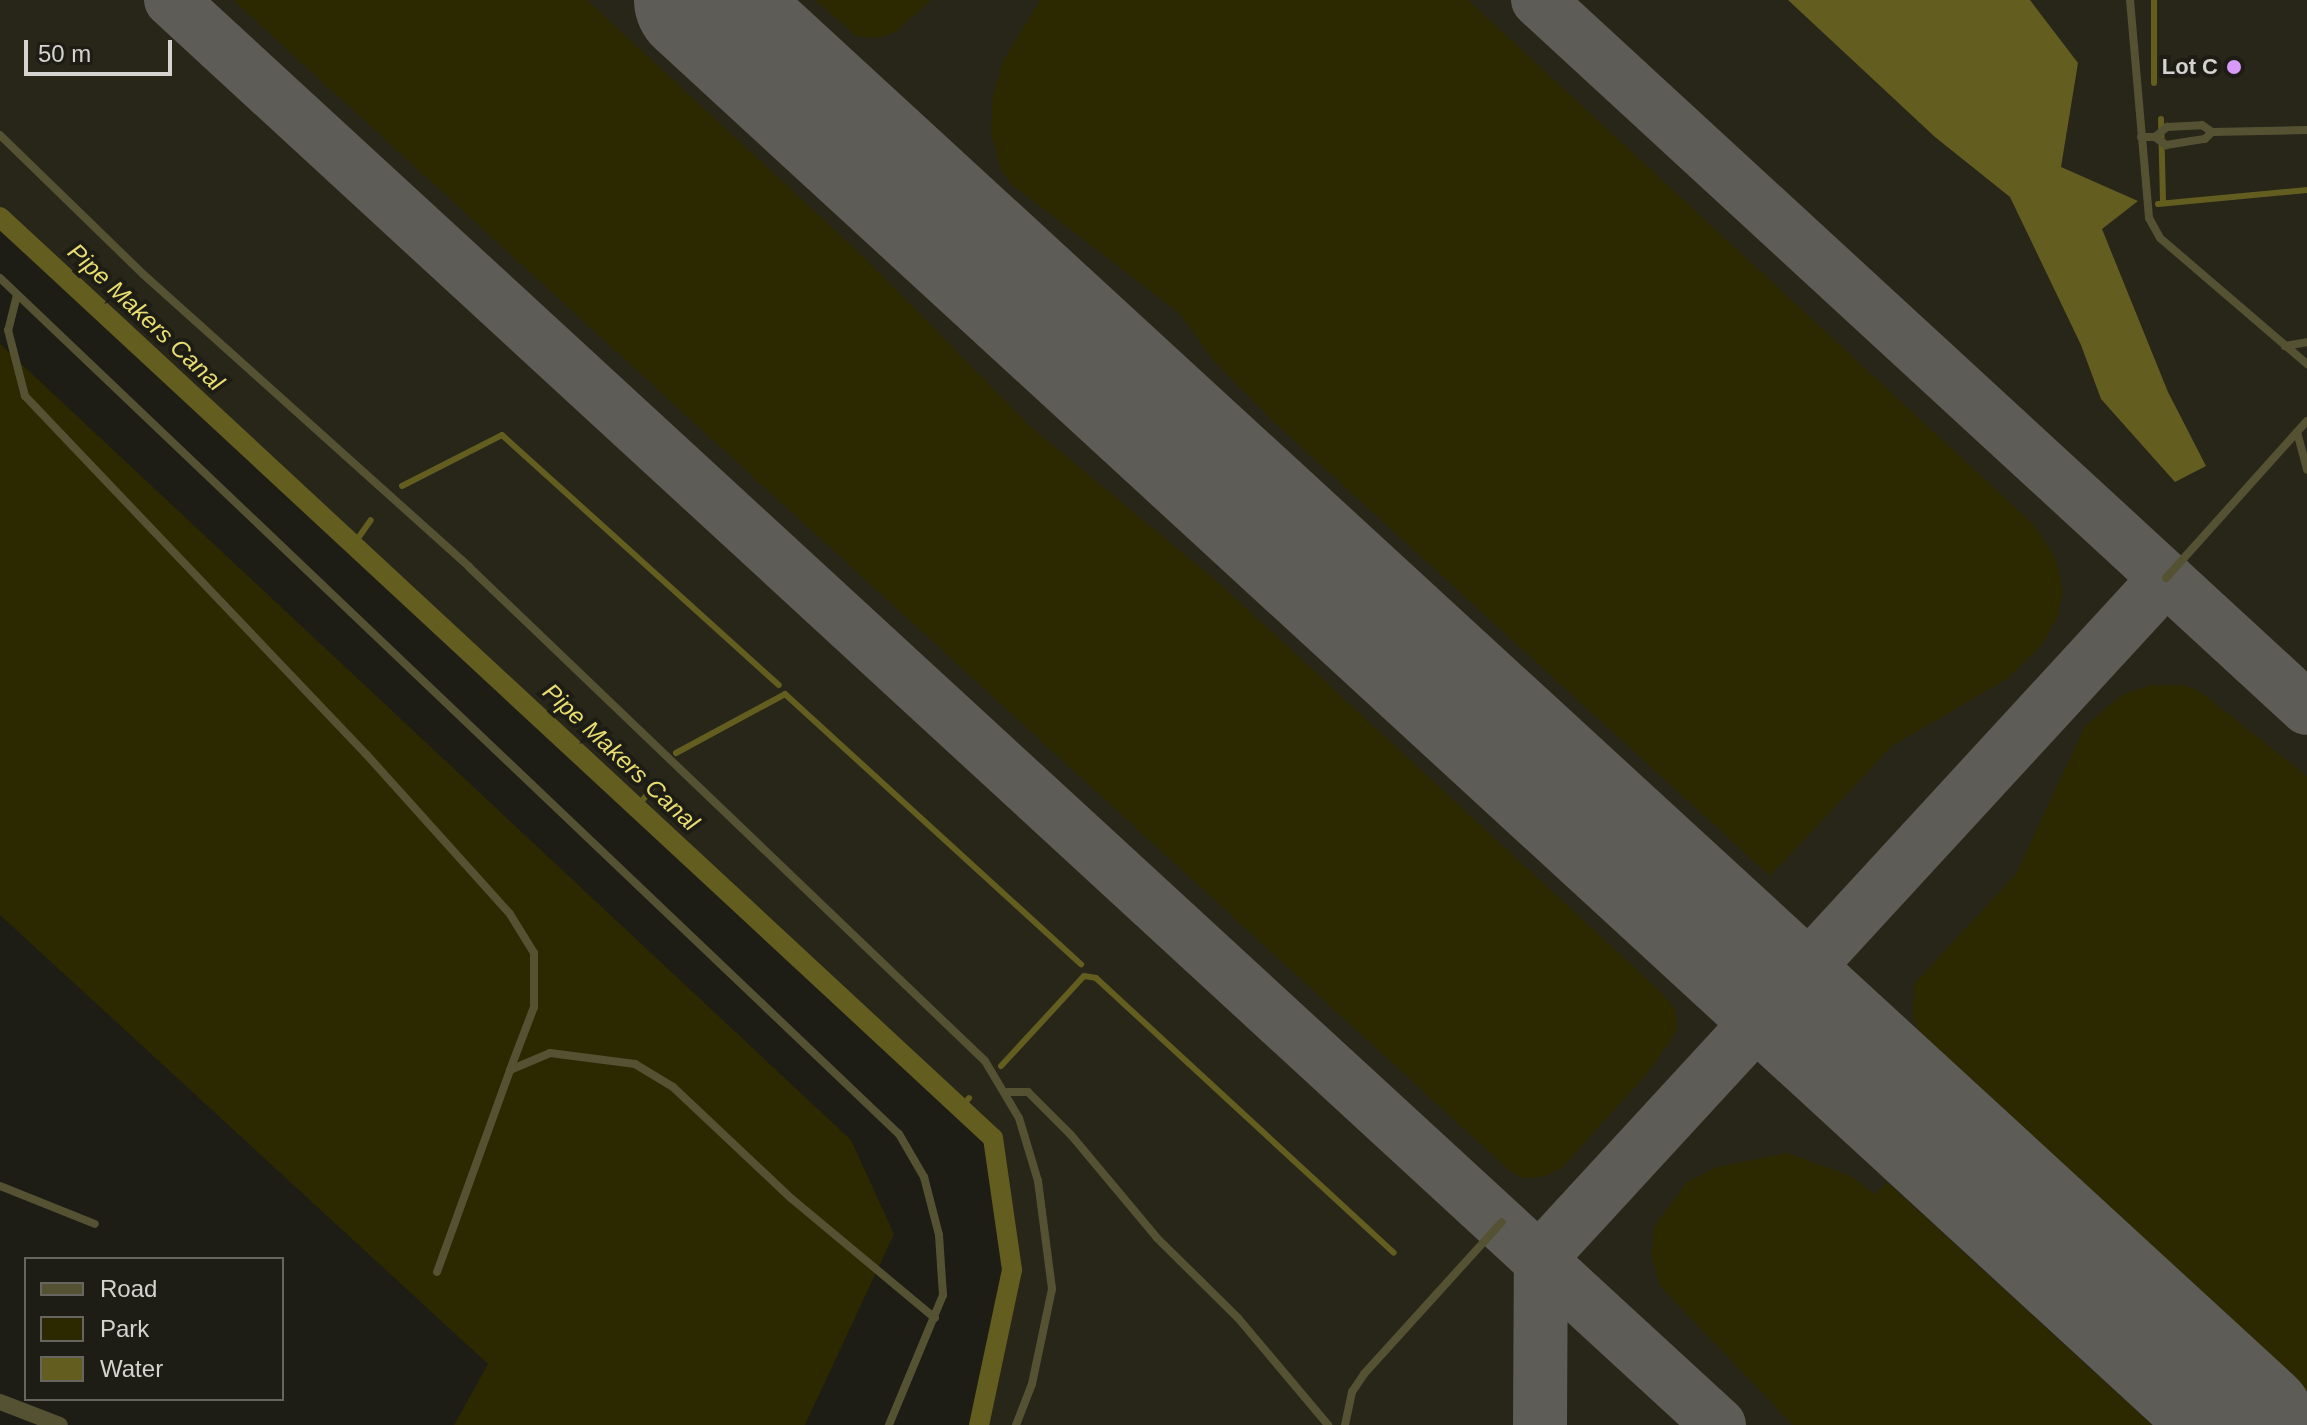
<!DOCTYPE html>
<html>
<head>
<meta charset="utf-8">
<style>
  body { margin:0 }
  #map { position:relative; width:2307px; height:1425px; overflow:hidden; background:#1d1c15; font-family:Arial,sans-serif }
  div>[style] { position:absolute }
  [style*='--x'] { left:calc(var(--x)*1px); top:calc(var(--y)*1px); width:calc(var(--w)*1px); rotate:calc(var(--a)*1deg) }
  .built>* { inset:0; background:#272619 }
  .green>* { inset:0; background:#2c2800 }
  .water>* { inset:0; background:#635d20 }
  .stream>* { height:6px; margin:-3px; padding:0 3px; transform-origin:3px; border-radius:3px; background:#635d20 }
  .canal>* { height:20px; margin:-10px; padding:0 10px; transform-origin:10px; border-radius:10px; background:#635d20 }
  .taxiway>* { height:54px; margin:-27px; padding:0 27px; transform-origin:27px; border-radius:27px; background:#5d5c56 }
  .runway>* { height:132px; margin:-66px; padding:0 66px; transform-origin:66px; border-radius:66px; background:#5d5c56 }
  .service>* { height:8px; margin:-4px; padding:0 4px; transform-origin:4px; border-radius:4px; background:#555234 }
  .minor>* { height:16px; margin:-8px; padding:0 8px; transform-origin:8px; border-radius:8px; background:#555234 }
  .dots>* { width:22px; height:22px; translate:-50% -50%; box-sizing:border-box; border:4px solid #1d1c15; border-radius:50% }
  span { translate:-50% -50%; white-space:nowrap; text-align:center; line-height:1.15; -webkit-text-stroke:8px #1d1c15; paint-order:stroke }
  .poi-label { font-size:22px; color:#d4d3cf; font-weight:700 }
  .right { translate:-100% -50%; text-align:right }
  .water-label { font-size:24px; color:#e8dd70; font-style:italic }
  .legend { position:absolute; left:24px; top:1257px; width:260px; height:144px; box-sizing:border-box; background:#1d1c15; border:2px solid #66655f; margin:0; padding:10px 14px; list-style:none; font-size:24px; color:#d4d3cf }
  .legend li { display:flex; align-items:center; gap:16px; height:40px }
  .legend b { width:40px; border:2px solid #66655f }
  .scale { position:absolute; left:24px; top:40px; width:148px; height:36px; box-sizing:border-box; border:4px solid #d4d3cf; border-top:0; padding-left:10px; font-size:24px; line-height:28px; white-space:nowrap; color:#d4d3cf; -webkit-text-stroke:6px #1d1c15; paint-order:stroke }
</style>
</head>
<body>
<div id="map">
  <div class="built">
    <i style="clip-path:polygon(0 0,2307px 0,2307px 1425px,979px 1425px,1012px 1270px,993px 1138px,0 217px)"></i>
  </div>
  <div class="green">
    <i style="clip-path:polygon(233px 0,587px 0,867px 260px,1030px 426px,1220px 584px,1663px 994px,1675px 1009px,1678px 1029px,1650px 1070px,1562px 1168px,1542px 1177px,1523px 1178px,1510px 1171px)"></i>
    <i style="clip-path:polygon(815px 0,931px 0,894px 33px,875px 38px,856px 36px)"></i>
    <i style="clip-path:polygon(1040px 0,1468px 0,2033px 524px,2056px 559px,2063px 592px,2058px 616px,2042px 645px,2007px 679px,1892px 746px,1770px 876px,1276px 424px,1214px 361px,1179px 313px,1011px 184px,1000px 168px,991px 132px,993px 96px,1002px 63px)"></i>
    <i style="clip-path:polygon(0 344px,851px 1140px,894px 1234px,805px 1425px,454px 1425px,488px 1364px,0 915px)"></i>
    <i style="clip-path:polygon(2152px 685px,2184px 685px,2202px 693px,2307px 776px,2307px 1391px,1922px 1036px,1913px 1018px,1914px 984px,2016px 874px,2085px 726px,2123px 694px)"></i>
    <i style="clip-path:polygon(1787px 1153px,1851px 1176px,1875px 1194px,1887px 1182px,2152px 1425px,1793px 1425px,1660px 1286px,1652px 1257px,1654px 1227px,1686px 1183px,1717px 1167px)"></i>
  </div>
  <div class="water">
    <i style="clip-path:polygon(1788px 0,2030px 0,2078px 63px,2061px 167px,2138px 201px,2102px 229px,2168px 392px,2206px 466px,2175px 482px,2101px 399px,2081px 345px,2010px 197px,1935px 137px)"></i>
  </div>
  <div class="stream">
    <i style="--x:2154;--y:0;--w:83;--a:90"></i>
    <i style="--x:2161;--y:119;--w:84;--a:88.6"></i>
    <i style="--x:2158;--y:204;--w:150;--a:-5.4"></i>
    <i style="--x:402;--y:486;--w:112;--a:-27"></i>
    <i style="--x:502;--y:435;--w:373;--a:42.1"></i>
    <i style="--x:354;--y:544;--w:29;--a:-55"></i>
    <i style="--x:676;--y:753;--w:124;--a:-28.4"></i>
    <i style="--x:785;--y:694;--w:401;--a:42.4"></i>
    <i style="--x:638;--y:806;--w:24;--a:-52"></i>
    <i style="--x:1001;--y:1066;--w:122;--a:-47.3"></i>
    <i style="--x:1084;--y:976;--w:12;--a:9"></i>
    <i style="--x:1096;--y:978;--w:405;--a:42.7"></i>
    <i style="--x:961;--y:1107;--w:12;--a:-48"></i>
  </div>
  <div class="canal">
    <i style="--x:0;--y:217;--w:1354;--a:42.85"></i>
    <i style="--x:993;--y:1138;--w:133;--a:81.8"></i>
    <i style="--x:1012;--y:1270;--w:158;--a:102"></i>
  </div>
  <div class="taxiway">
    <i style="--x:171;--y:0;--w:2104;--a:42.63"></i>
    <i style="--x:1538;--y:0;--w:1045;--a:42.64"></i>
    <i style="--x:1540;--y:1425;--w:168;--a:-89.7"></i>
    <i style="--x:1541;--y:1257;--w:923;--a:-47.37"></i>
  </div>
  <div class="runway">
    <i style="--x:700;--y:0;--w:2105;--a:42.59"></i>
  </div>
  <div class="service">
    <i style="--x:2130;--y:0;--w:219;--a:85"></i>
    <i style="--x:2149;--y:218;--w:23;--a:61"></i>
    <i style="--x:2160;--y:238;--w:194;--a:40.6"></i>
    <i style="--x:0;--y:135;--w:201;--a:44.2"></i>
    <i style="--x:144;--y:275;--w:437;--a:41.9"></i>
    <i style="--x:469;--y:567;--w:714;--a:43.75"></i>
    <i style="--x:985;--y:1061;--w:66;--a:59.2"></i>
    <i style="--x:1019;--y:1118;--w:66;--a:73.2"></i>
    <i style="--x:1038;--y:1181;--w:109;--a:82.6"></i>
    <i style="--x:1052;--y:1289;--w:97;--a:101.9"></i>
    <i style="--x:1032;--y:1384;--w:44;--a:111.3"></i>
    <i style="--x:2141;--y:137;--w:14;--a:0"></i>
    <i style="--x:2155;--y:137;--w:14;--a:36"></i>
    <i style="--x:2166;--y:145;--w:39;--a:-9"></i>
    <i style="--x:2205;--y:139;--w:10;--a:-45"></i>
    <i style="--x:2212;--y:132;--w:95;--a:-1.2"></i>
    <i style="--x:2155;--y:137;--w:16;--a:-40"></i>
    <i style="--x:2167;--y:127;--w:35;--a:-3"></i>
    <i style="--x:2202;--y:125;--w:12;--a:35"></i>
    <i style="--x:0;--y:278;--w:1241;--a:43.6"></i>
    <i style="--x:899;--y:1134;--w:50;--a:59.8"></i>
    <i style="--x:924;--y:1177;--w:60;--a:75.5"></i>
    <i style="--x:939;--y:1235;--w:60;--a:86.2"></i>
    <i style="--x:943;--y:1295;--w:141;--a:112.6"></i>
    <i style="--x:17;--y:295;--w:36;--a:104"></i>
    <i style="--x:8;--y:330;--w:68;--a:75.6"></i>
    <i style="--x:25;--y:396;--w:494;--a:46.4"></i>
    <i style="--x:366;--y:754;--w:215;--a:48"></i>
    <i style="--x:510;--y:914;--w:46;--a:58.4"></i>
    <i style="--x:534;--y:953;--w:54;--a:90"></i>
    <i style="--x:534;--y:1007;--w:67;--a:110.9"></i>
    <i style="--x:2285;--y:346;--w:22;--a:-10"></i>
    <i style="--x:2297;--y:432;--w:39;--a:75"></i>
    <i style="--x:2166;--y:578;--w:211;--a:-48.1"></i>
    <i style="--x:1007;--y:1092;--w:21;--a:0"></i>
    <i style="--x:1028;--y:1092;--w:61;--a:45"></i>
    <i style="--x:1071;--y:1135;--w:134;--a:50.1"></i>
    <i style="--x:1157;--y:1238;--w:114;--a:44.6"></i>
    <i style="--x:1238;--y:1318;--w:140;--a:49.9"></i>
    <i style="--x:0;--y:1186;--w:102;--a:21.8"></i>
    <i style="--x:437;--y:1272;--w:215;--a:-70.1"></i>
    <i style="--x:510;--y:1070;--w:43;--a:-23"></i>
    <i style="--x:550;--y:1053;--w:86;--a:7.4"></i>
    <i style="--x:635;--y:1064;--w:44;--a:31.2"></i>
    <i style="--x:673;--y:1087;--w:163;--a:43.3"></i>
    <i style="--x:792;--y:1199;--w:186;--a:39.8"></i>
    <i style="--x:1345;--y:1425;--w:34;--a:-78"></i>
    <i style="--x:1352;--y:1392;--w:22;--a:-56"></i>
    <i style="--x:1364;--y:1374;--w:205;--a:-47.8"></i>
  </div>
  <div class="minor">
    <i style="--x:0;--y:1402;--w:64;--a:21"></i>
  </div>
  <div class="dots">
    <i style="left:2234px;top:67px;background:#d89af8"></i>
  </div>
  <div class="poi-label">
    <span class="right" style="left:2218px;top:67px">Lot C</span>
  </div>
  <div class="water-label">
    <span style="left:146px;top:317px;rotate:43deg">Pipe Makers Canal</span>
    <span style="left:621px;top:757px;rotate:43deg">Pipe Makers Canal</span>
  </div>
  <ul class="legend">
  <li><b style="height:10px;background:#555234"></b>Road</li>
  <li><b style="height:22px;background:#2c2800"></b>Park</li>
  <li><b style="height:22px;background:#635d20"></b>Water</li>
  </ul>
  <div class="scale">50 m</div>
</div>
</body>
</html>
